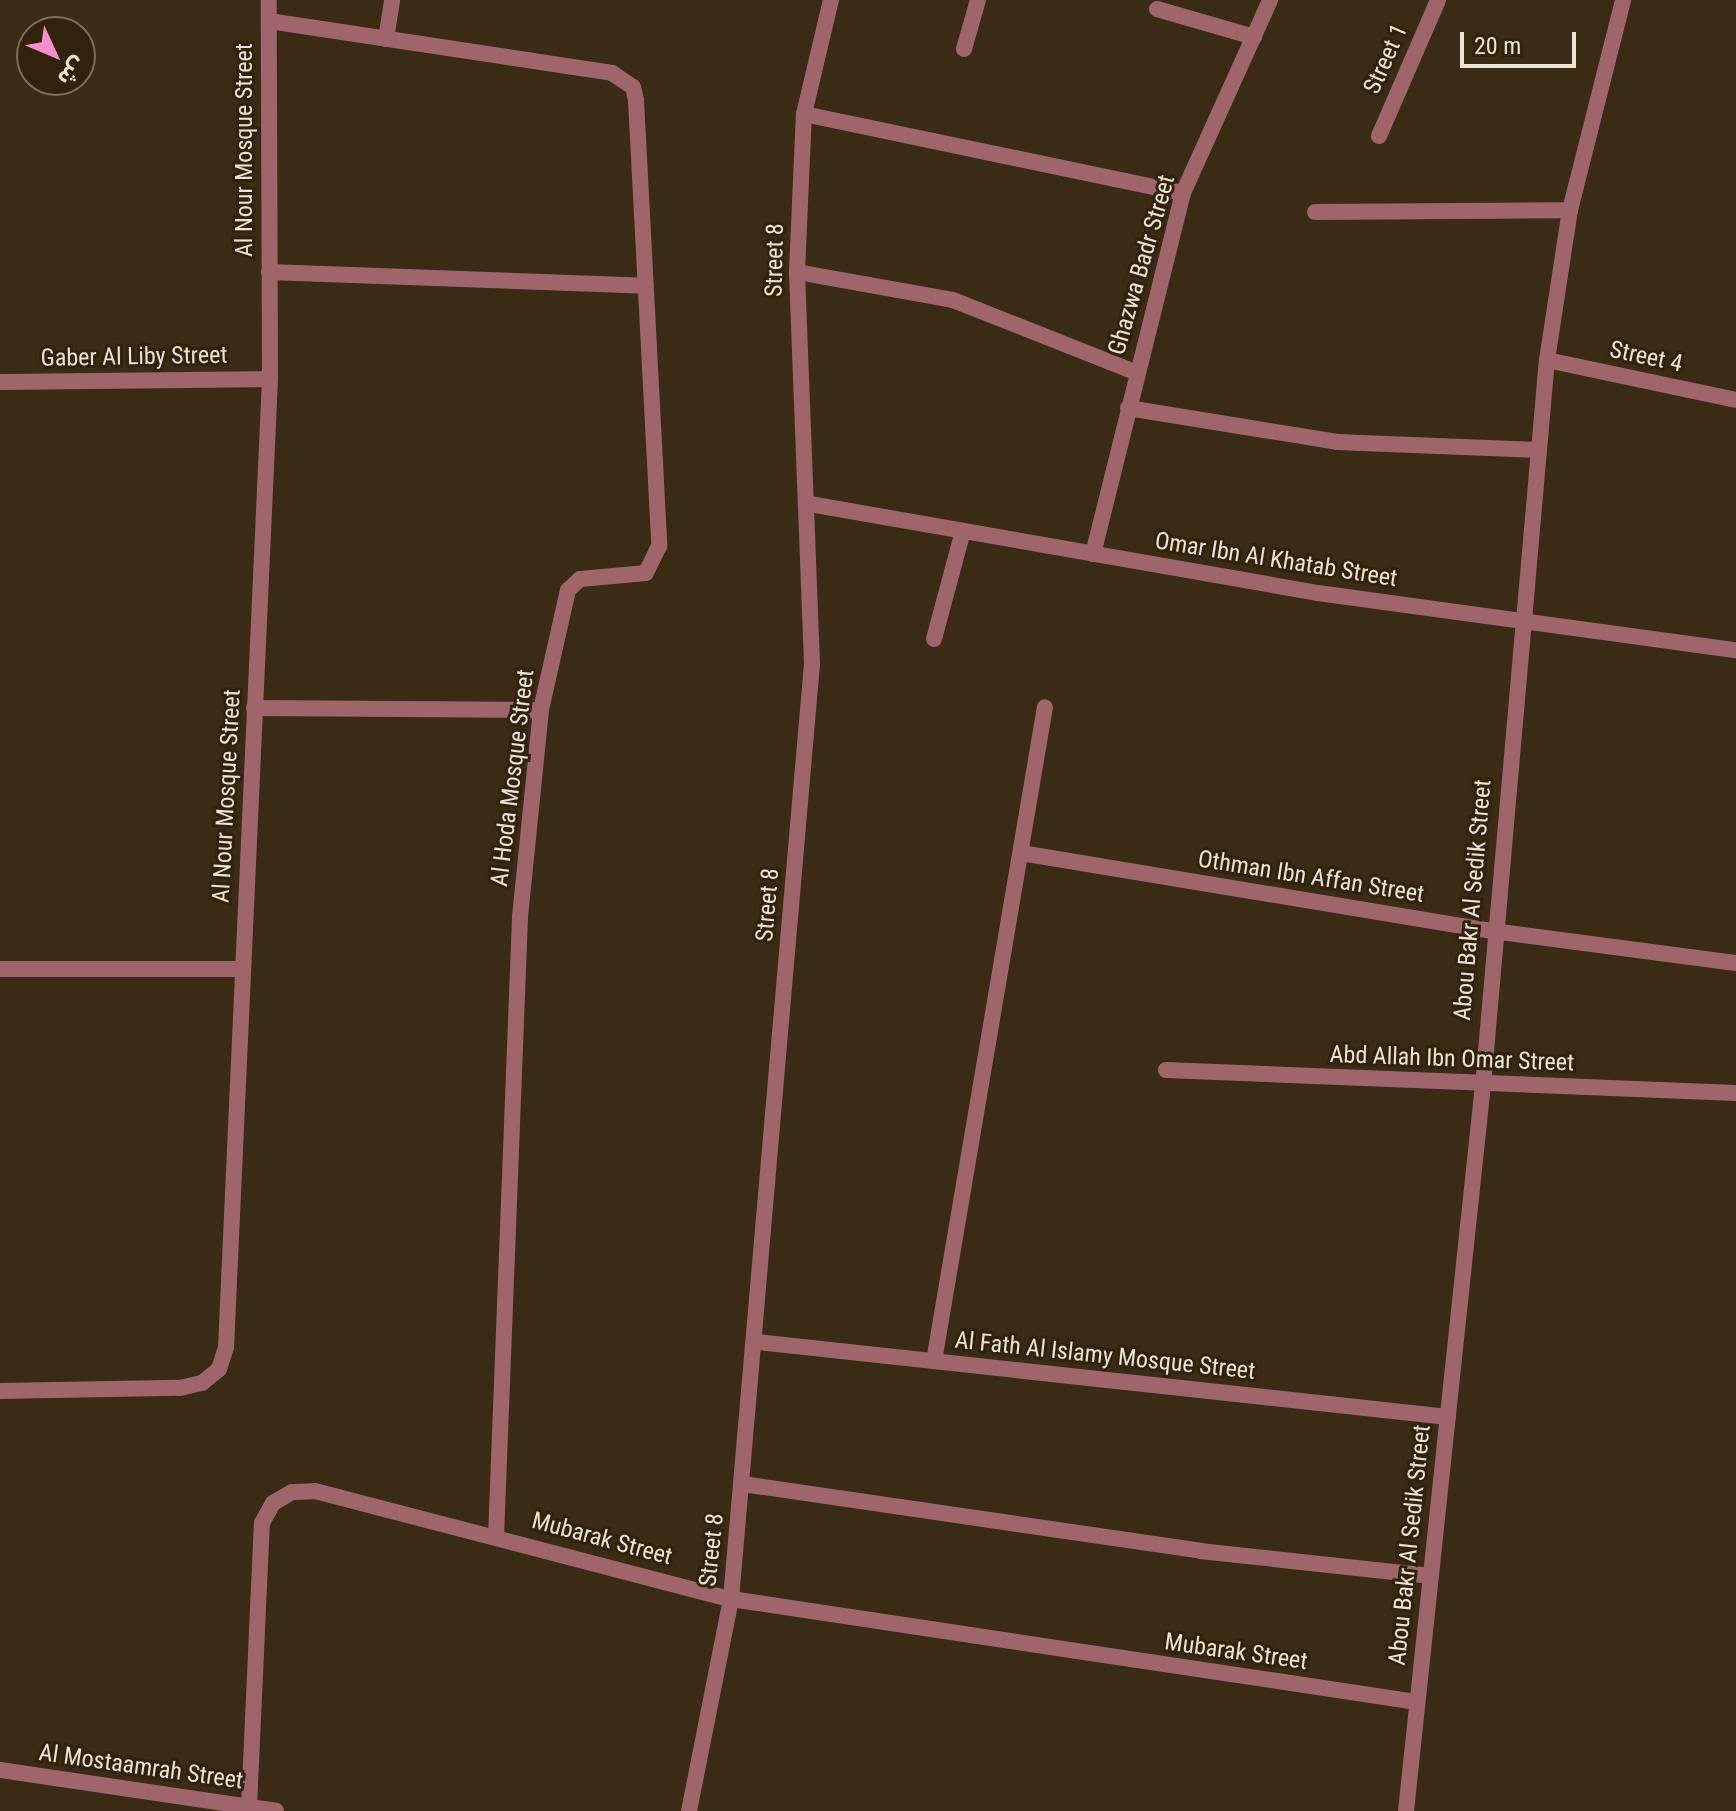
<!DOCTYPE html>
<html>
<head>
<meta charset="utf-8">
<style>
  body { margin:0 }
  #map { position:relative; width:1736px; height:1811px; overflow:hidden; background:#3a2b15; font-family:"Roboto Condensed","Noto Sans Arabic",sans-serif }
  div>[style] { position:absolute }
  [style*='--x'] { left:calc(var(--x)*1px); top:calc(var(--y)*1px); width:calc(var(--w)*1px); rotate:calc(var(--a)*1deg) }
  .minor>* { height:16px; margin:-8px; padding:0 8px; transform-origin:8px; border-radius:8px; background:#9f656b }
  .tertiary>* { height:16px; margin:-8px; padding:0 8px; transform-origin:8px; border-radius:8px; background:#9f656b }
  span { translate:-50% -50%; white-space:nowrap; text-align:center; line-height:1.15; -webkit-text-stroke:6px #30220b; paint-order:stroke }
  .street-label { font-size:24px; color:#ece3d6 }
  .north { position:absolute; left:16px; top:16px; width:80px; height:80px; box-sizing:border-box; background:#30220b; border:2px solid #7b6f5c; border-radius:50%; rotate:134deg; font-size:22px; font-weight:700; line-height:32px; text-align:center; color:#ece3d6 }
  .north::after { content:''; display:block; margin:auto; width:28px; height:36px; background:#f98fc9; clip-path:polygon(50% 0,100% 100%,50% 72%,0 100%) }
  .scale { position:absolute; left:1460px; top:32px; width:116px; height:36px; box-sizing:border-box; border:4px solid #ece3d6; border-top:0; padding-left:10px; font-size:24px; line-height:28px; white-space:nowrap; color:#ece3d6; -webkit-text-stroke:6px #30220b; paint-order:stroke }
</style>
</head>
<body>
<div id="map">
  <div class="minor">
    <i style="--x:1157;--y:9;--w:101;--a:16.1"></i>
    <i style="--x:269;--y:21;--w:347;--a:8.6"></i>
    <i style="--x:612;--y:73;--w:25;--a:34"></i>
    <i style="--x:633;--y:87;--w:13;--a:77"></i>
    <i style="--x:636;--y:100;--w:447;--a:87"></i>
    <i style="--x:659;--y:546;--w:30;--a:116"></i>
    <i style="--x:646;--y:573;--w:66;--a:174.8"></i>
    <i style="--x:580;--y:579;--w:16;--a:137"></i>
    <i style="--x:568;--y:590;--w:123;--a:102.7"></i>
    <i style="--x:541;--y:710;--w:209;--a:95.8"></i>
    <i style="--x:520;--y:918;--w:618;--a:92.22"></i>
    <i style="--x:386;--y:39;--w:39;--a:-81"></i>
    <i style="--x:964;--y:49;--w:51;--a:-74.1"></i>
    <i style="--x:804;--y:114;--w:387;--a:11.8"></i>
    <i style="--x:1379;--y:136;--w:148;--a:-66.5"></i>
    <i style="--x:1315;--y:212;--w:255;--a:-0.4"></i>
    <i style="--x:269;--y:272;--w:377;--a:2.1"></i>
    <i style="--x:797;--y:272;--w:158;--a:10.2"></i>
    <i style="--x:953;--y:300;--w:198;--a:21.6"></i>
    <i style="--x:1547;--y:360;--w:193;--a:11.9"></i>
    <i style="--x:0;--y:382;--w:270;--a:-0.6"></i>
    <i style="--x:1128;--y:408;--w:212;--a:9.2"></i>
    <i style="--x:1337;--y:442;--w:202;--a:2.3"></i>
    <i style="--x:810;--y:504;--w:516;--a:9.94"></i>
    <i style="--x:1318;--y:593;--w:422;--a:7.8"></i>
    <i style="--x:1093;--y:554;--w:372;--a:-76"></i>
    <i style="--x:1183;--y:193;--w:212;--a:-65.7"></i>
    <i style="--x:934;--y:639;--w:112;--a:-75"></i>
    <i style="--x:254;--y:708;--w:287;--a:0.4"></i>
    <i style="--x:1021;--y:853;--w:478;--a:9.4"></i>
    <i style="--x:1493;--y:931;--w:245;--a:7.5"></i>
    <i style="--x:0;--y:969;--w:243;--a:0"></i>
    <i style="--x:1166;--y:1070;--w:570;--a:2.31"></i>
    <i style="--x:757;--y:1342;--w:695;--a:6.19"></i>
    <i style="--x:934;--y:1361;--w:663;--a:-80.37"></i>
    <i style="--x:0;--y:1391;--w:180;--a:-1"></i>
    <i style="--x:180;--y:1388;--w:23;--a:-13"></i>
    <i style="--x:202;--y:1383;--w:22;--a:-39"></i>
    <i style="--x:219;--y:1369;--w:22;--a:-72"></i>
    <i style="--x:226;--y:1348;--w:970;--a:-87.4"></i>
    <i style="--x:270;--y:379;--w:379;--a:-90.2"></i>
    <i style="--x:743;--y:1484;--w:462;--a:8.3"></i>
    <i style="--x:1200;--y:1551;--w:232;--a:6.2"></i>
    <i style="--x:249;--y:1807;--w:284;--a:-87.4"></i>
    <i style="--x:262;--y:1523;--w:23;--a:-61"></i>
    <i style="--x:273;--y:1503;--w:22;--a:-30"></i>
    <i style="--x:292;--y:1492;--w:23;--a:-2"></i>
    <i style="--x:315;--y:1491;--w:430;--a:14.6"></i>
    <i style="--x:731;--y:1599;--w:694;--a:8.54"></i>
    <i style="--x:689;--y:1811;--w:216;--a:-78.8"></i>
    <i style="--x:731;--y:1599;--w:939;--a:-85.05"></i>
    <i style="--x:812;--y:664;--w:392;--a:-92.2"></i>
    <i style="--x:797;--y:272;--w:158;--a:-87.5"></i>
    <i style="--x:804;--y:114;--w:117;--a:-76.7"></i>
    <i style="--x:1406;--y:1811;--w:730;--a:-83.95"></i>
    <i style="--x:1483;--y:1085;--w:728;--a:-84.96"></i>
    <i style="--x:1547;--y:360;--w:152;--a:-81.3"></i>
    <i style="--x:1570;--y:210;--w:217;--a:-75.8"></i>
  </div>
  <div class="tertiary">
    <i style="--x:0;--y:1770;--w:279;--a:8.4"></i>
  </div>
  <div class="street-label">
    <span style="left:1386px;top:59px;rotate:-66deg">Street 1</span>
    <span style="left:245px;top:150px;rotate:-90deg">Al Nour Mosque Street</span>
    <span style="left:775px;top:260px;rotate:-89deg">Street 8</span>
    <span style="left:1142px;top:265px;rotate:-74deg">Ghazwa Badr Street</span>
    <span style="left:134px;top:357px;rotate:-1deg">Gaber Al Liby Street</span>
    <span style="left:1646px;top:357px;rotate:12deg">Street 4</span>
    <span style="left:1276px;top:560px;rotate:9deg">Omar Ibn Al Khatab Street</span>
    <span style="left:513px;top:778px;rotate:-83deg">Al Hoda Mosque Street</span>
    <span style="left:227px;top:796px;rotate:-87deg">Al Nour Mosque Street</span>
    <span style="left:1311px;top:877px;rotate:9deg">Othman Ibn Affan Street</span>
    <span style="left:1473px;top:900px;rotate:-85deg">Abou Bakr Al Sedik Street</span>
    <span style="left:768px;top:905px;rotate:-85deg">Street 8</span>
    <span style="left:1452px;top:1059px;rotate:2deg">Abd Allah Ibn Omar Street</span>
    <span style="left:1105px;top:1356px;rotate:6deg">Al Fath Al Islamy Mosque Street</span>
    <span style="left:602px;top:1539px;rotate:15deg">Mubarak Street</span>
    <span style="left:1410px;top:1545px;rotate:-84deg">Abou Bakr Al Sedik Street</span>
    <span style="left:712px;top:1550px;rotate:-84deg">Street 8</span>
    <span style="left:1236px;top:1652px;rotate:8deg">Mubarak Street</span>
    <span style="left:141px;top:1767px;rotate:8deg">Al Mostaamrah Street</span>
  </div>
  <div class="north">ش</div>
  <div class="scale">20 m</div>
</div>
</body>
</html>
